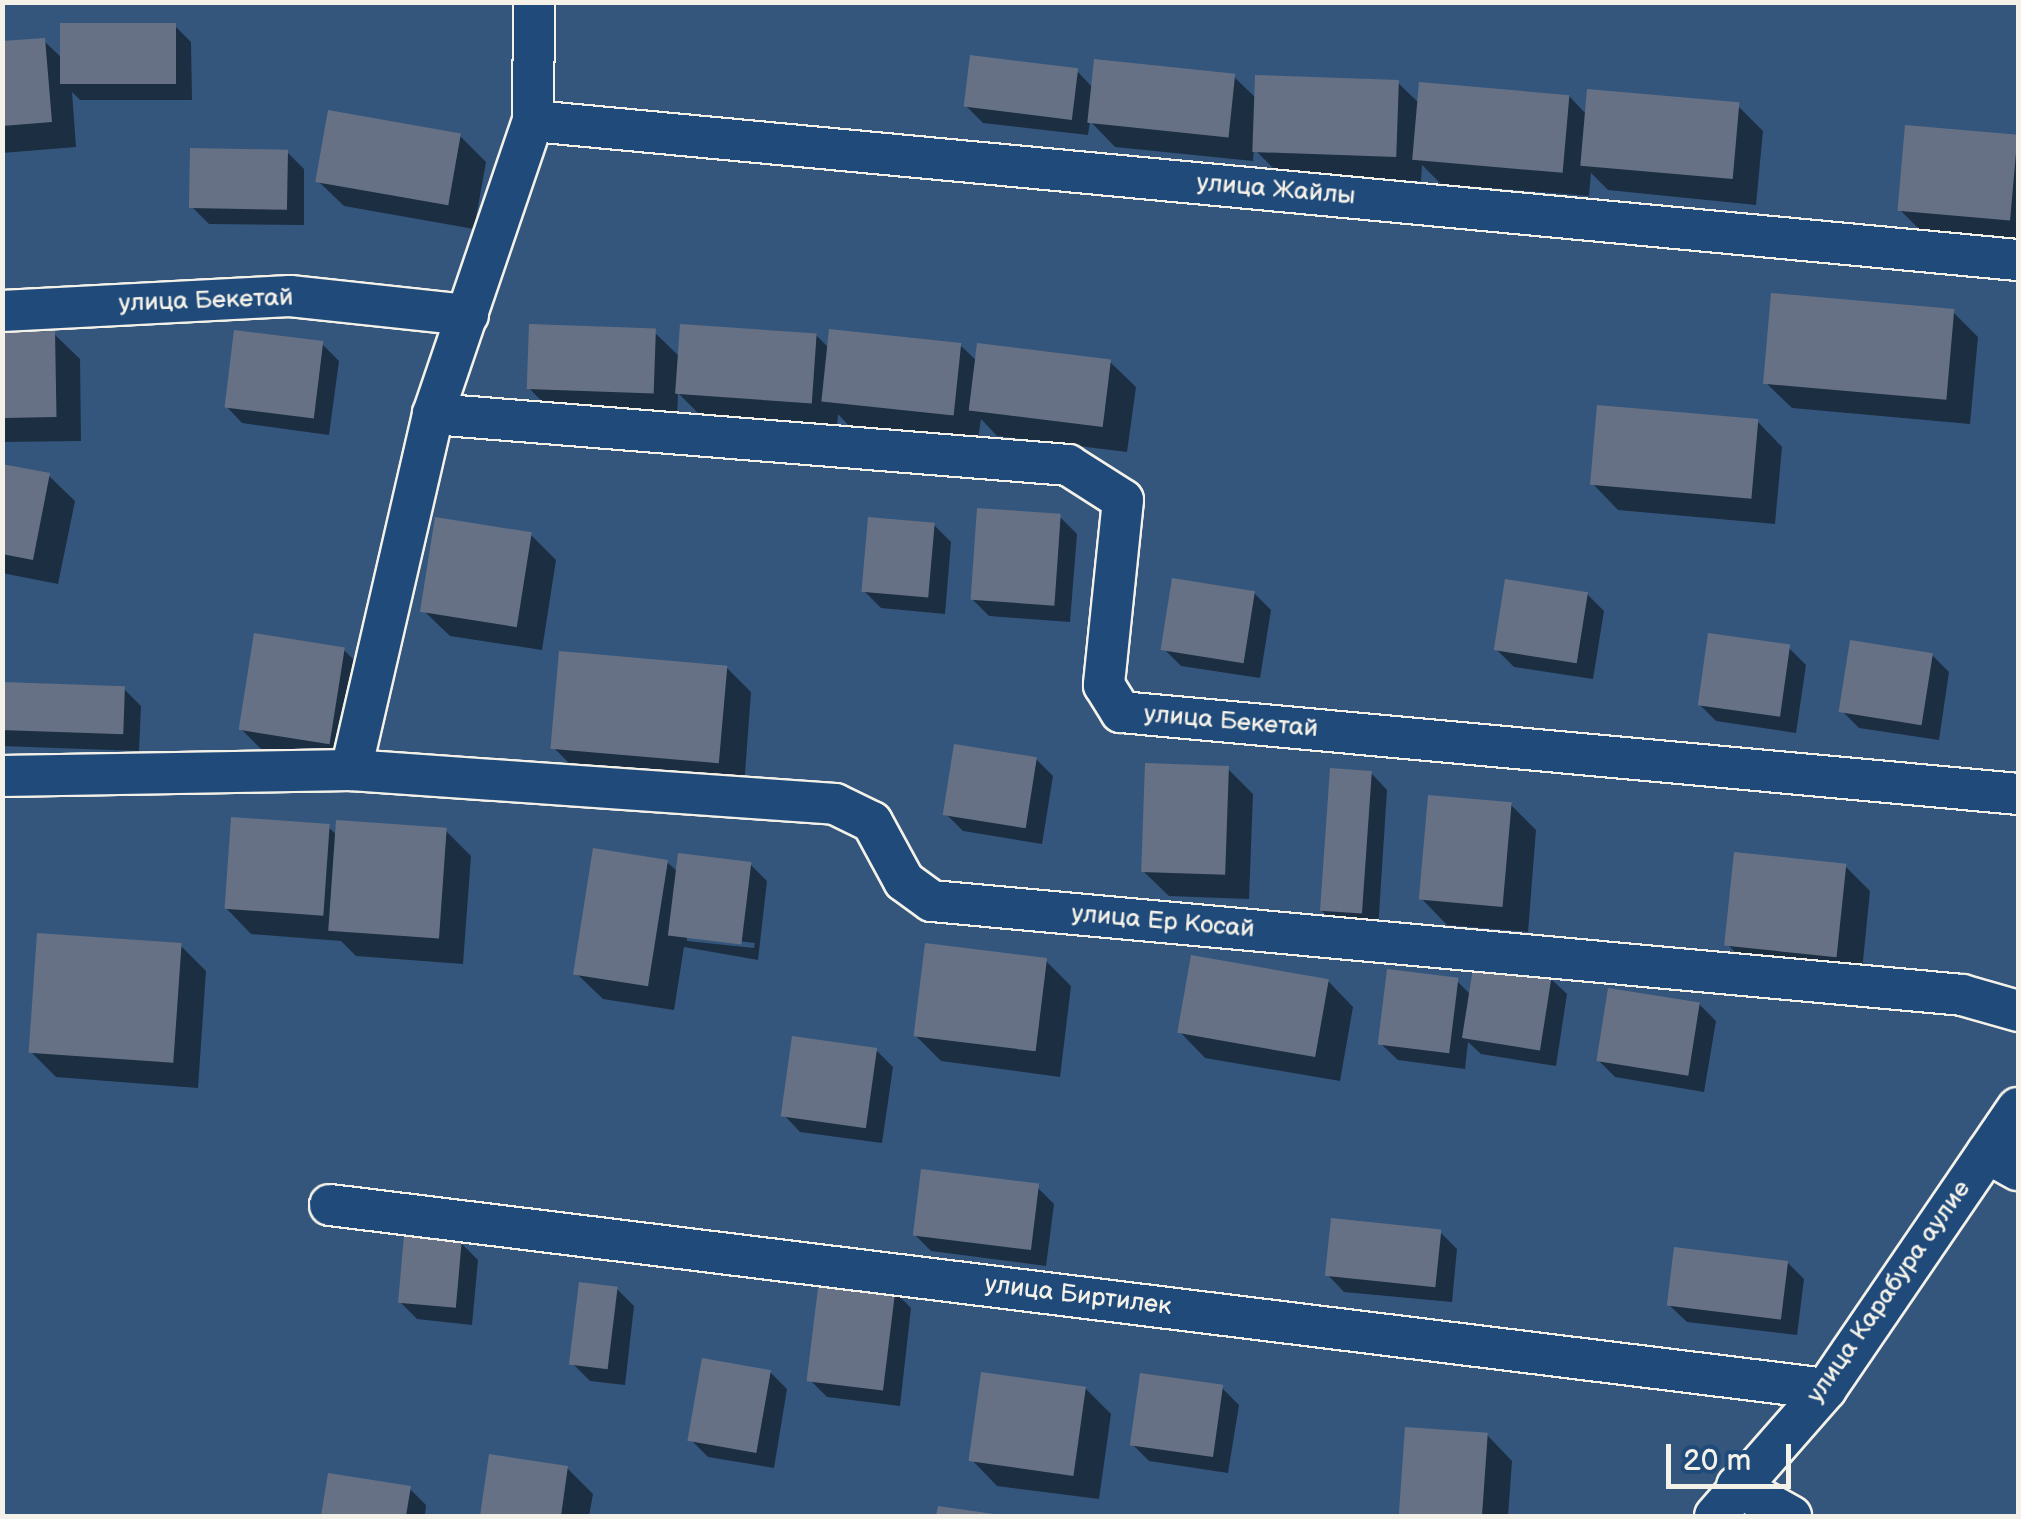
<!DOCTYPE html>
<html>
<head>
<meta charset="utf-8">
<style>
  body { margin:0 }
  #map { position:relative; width:2021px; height:1519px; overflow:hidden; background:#34567d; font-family:"Balsamiq Sans",sans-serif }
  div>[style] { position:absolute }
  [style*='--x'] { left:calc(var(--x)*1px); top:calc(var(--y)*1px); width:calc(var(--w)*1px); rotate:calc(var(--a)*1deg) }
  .shadow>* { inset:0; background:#0007 }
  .building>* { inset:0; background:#667185; transform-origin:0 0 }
  .roads { filter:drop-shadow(2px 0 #f4f1e8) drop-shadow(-2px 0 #f4f1e8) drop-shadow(0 2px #f4f1e8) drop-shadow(0 -2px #f4f1e8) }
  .street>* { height:40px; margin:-20px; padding:0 20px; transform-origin:20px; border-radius:20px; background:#1f4a7a }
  span { translate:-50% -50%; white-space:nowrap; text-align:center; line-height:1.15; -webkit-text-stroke:8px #1f4a7a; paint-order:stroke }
  .street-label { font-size:25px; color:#f4f1e8 }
  .frame { position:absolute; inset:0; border:5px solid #f4f1e8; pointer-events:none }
  .scale { position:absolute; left:1666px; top:1444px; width:125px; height:45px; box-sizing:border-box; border:5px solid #f4f1e8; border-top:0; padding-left:12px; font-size:30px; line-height:35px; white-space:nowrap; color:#f4f1e8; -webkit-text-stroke:8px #1f4a7a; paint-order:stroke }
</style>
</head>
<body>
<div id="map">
  <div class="shadow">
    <i style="clip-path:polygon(174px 25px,191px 42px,192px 100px,80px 100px,72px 92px,76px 147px,2px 153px,2px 44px,44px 41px,63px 59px)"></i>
    <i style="clip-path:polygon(1077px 71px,1093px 88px,1233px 76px,1257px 99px,1398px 83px,1420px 104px,1569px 96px,1587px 115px,1738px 106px,1763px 131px,1756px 205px,1608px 190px,1591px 173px,1589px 196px,1441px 184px,1422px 165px,1421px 181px,1281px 176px,1254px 149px,1253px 161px,1115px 147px,1090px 121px,1088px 135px,983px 123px,966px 106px)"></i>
    <i style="clip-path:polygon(1908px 128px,2018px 138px,2018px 244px,1926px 236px,1900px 210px)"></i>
    <i style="clip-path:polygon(460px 136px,486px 162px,474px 229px,344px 206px,318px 181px)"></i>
    <i style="clip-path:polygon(287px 152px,304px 169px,304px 225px,209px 224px,192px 207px)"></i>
    <i style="clip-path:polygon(1953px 312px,1978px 337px,1970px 424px,1792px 408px,1766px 383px)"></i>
    <i style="clip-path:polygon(654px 332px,681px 358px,816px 335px,830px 349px,960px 345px,978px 362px,1110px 362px,1136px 387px,1127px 452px,997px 436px,981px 419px,978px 439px,850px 427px,838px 414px,837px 427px,704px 419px,678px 393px,677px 419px,554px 414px,529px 388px)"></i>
    <i style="clip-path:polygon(2px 334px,54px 334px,80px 359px,81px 441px,2px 442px)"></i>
    <i style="clip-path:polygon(322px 344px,339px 361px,329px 435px,242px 423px,226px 406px)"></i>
    <i style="clip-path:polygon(1757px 421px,1782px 447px,1775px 524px,1618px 510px,1593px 484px)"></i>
    <i style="clip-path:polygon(2px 466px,49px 476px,75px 501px,58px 584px,2px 573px)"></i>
    <i style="clip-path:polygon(1060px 517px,1077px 534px,1070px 622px,989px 616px,972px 599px)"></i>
    <i style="clip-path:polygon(934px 525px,951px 542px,945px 614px,881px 608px,864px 591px)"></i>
    <i style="clip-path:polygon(530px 534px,556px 560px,542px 650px,450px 636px,424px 611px)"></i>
    <i style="clip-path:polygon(1254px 593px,1271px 610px,1260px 678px,1181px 666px,1164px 649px)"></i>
    <i style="clip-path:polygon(1587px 594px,1604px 611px,1593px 679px,1514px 667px,1497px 650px)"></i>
    <i style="clip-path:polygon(1789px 648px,1806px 665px,1796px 733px,1716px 721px,1699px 704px)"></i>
    <i style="clip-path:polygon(344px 650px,369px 675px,355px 768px,267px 755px,242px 730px)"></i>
    <i style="clip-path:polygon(1932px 655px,1949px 672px,1939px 740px,1859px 728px,1842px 711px)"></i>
    <i style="clip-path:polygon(726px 667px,751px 692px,744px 787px,579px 773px,554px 748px)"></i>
    <i style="clip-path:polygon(2px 685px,124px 689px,141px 706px,139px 751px,2px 746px)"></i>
    <i style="clip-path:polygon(1036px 759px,1053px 776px,1042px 844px,963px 831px,946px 814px)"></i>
    <i style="clip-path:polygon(1228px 769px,1253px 794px,1249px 899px,1169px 896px,1143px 871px)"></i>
    <i style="clip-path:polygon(1371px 773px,1387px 790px,1378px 930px,1338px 927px,1321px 910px)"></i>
    <i style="clip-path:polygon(1511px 805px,1536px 830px,1528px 932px,1447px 925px,1422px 899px)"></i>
    <i style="clip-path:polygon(328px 827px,338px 836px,446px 831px,471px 856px,463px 964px,356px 956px,341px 941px,251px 934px,226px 908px)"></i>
    <i style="clip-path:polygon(evenodd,667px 862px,679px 873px,750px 864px,767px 881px,758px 960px,684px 947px,674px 1010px,603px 999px,577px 974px,667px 862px,687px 935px,755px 943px,754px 948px,687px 941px,687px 935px)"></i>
    <i style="clip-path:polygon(1845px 866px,1870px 891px,1861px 981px,1753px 970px,1728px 945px)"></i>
    <i style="clip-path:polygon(181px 946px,206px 971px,198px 1088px,56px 1077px,31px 1052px)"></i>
    <i style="clip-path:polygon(1046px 961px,1071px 986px,1060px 1077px,941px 1061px,916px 1036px)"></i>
    <i style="clip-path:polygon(1550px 978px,1567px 994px,1556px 1066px,1481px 1054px,1468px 1042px,1465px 1069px,1398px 1060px,1381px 1044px,1457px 981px,1471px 995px)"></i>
    <i style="clip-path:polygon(1328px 981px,1353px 1007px,1340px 1081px,1205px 1058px,1180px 1032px)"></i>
    <i style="clip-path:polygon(1699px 1004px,1716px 1021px,1704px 1092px,1615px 1077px,1598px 1060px)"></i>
    <i style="clip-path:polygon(876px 1050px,893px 1067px,882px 1143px,800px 1132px,784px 1115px)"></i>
    <i style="clip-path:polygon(1037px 1187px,1054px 1204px,1046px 1266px,931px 1251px,914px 1234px)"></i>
    <i style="clip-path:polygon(1440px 1232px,1457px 1249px,1452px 1302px,1344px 1292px,1328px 1275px)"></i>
    <i style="clip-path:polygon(461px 1243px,478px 1260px,472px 1325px,417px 1319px,400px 1302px)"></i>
    <i style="clip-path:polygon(1787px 1262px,1804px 1279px,1797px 1335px,1687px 1322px,1670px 1306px)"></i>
    <i style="clip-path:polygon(617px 1289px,634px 1306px,625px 1385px,590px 1381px,573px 1364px)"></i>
    <i style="clip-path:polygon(894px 1291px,911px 1308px,900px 1406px,827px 1397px,810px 1380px)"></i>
    <i style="clip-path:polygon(770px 1372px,787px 1389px,774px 1468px,708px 1457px,691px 1440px)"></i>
    <i style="clip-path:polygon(1085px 1388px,1111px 1414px,1099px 1499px,997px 1486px,972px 1460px)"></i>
    <i style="clip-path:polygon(1222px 1388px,1239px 1405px,1228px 1473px,1149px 1461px,1132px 1444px)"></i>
    <i style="clip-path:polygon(1407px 1429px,1487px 1435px,1512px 1461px,1508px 1516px,1401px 1516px)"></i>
    <i style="clip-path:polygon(491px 1457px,567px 1468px,593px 1494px,589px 1516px,482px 1516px)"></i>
    <i style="clip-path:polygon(330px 1476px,409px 1488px,426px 1505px,425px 1516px,324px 1516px)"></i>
  </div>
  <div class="building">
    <i style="left:176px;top:23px;width:61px;height:116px;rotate:90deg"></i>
    <i style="clip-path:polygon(45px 38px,52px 122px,2px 126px,2px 41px)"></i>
    <i style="left:970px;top:55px;width:109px;height:52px;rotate:7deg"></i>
    <i style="left:1094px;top:59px;width:142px;height:64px;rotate:6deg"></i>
    <i style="left:1255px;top:75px;width:144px;height:77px;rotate:2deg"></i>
    <i style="left:1419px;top:82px;width:151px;height:78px;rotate:5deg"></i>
    <i style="left:1587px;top:89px;width:153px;height:77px;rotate:5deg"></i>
    <i style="left:328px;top:110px;width:135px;height:73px;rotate:10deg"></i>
    <i style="left:1905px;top:125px;width:113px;height:86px;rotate:5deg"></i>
    <i style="left:190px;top:148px;width:98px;height:60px;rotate:1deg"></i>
    <i style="left:1771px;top:293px;width:184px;height:91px;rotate:5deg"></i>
    <i style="left:529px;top:324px;width:127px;height:65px;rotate:2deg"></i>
    <i style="left:680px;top:324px;width:137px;height:70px;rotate:4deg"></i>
    <i style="left:829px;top:329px;width:133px;height:73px;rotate:6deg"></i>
    <i style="left:234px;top:330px;width:90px;height:78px;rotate:7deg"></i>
    <i style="left:55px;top:331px;width:86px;height:53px;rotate:89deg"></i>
    <i style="left:977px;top:343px;width:135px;height:68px;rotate:7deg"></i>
    <i style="left:1597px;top:405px;width:162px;height:80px;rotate:5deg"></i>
    <i style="clip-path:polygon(2px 464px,50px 473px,33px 560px,2px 554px)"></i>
    <i style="left:977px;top:508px;width:84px;height:92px;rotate:4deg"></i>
    <i style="left:435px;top:517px;width:98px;height:96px;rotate:9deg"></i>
    <i style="left:868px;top:517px;width:67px;height:75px;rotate:5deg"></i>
    <i style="left:1172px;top:578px;width:84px;height:73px;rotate:9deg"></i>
    <i style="left:1505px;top:579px;width:84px;height:72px;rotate:9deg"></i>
    <i style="left:254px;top:633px;width:92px;height:98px;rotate:9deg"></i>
    <i style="left:1708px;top:633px;width:83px;height:73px;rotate:8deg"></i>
    <i style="left:1850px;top:640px;width:84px;height:73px;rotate:9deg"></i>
    <i style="left:559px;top:651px;width:169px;height:98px;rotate:5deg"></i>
    <i style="left:2px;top:682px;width:123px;height:48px;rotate:2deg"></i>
    <i style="left:954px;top:744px;width:84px;height:72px;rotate:9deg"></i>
    <i style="left:1145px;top:763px;width:84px;height:109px;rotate:2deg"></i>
    <i style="left:1330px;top:768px;width:42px;height:143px;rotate:4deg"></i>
    <i style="left:1428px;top:795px;width:84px;height:105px;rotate:5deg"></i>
    <i style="left:231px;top:817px;width:99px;height:92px;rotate:4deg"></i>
    <i style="left:336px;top:820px;width:111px;height:111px;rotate:4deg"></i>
    <i style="left:593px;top:848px;width:76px;height:128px;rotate:9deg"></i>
    <i style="left:1734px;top:852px;width:113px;height:94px;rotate:6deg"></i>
    <i style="left:678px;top:853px;width:74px;height:83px;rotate:7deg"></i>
    <i style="left:37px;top:933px;width:145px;height:120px;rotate:4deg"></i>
    <i style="left:925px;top:943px;width:123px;height:94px;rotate:7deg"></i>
    <i style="left:1191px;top:955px;width:140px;height:79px;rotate:10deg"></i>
    <i style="left:1474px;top:962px;width:79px;height:77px;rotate:9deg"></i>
    <i style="left:1387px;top:969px;width:72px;height:76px;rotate:7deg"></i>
    <i style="left:1608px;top:988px;width:93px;height:74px;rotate:9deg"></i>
    <i style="left:792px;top:1036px;width:86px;height:81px;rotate:8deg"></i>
    <i style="left:921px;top:1169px;width:119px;height:67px;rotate:7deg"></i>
    <i style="left:1331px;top:1218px;width:111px;height:58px;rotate:6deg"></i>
    <i style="left:404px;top:1235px;width:58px;height:68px;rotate:5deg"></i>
    <i style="left:1674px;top:1247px;width:115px;height:59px;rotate:7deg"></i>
    <i style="left:819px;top:1280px;width:77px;height:102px;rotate:7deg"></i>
    <i style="left:579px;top:1282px;width:39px;height:83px;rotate:7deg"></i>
    <i style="left:702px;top:1358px;width:70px;height:84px;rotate:10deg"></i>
    <i style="left:981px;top:1372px;width:106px;height:90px;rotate:8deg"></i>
    <i style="left:1140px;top:1373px;width:84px;height:73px;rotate:8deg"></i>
    <i style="left:1405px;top:1427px;width:83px;height:89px;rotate:4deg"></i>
    <i style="clip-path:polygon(489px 1454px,568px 1466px,561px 1516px,480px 1516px)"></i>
    <i style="clip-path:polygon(328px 1473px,411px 1486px,406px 1516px,321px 1516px)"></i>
    <i style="clip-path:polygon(938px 1506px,994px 1514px,993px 1516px,936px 1516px)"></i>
  </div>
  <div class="roads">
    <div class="street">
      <i style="--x:533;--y:121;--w:1491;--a:5.35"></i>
      <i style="--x:2;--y:311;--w:288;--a:-3"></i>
      <i style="--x:290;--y:296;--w:179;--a:6.1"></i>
      <i style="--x:433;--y:414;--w:637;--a:4.59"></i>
      <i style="--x:1068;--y:465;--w:65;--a:32.5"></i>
      <i style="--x:1123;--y:500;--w:186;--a:95.9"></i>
      <i style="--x:1104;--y:685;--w:32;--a:58"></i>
      <i style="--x:1121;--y:712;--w:901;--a:5.22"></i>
      <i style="--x:351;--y:770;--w:485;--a:4"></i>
      <i style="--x:835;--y:804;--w:41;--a:25.9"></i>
      <i style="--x:872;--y:822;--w:67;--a:61.5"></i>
      <i style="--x:904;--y:881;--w:34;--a:36"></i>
      <i style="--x:932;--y:901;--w:1034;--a:5.21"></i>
      <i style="--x:1962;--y:995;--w:58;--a:15.9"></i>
      <i style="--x:2;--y:776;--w:349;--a:-1"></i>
      <i style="--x:351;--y:770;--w:365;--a:-77"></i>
      <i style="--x:433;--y:414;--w:310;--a:-71.2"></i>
      <i style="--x:533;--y:121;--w:119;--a:-89.5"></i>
      <i style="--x:1987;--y:1153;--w:35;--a:29"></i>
      <i style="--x:330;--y:1205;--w:1507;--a:7.01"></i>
      <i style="--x:1737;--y:1486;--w:62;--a:29.1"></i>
      <i style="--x:1715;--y:1516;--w:169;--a:-48.8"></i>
      <i style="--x:1826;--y:1389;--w:340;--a:-55.7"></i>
    </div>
  </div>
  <div class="street-label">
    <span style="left:1276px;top:190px;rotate:5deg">улица Жайлы</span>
    <span style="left:206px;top:301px;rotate:-2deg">улица Бекетай</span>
    <span style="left:1231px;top:722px;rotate:5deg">улица Бекетай</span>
    <span style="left:1163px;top:922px;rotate:5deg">улица Ер Косай</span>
    <span style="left:1889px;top:1292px;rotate:-55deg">улица Карабура аулие</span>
    <span style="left:1078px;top:1296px;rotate:7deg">улица Биртилек</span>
  </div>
  <div class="frame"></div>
  <div class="scale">20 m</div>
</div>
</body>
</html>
